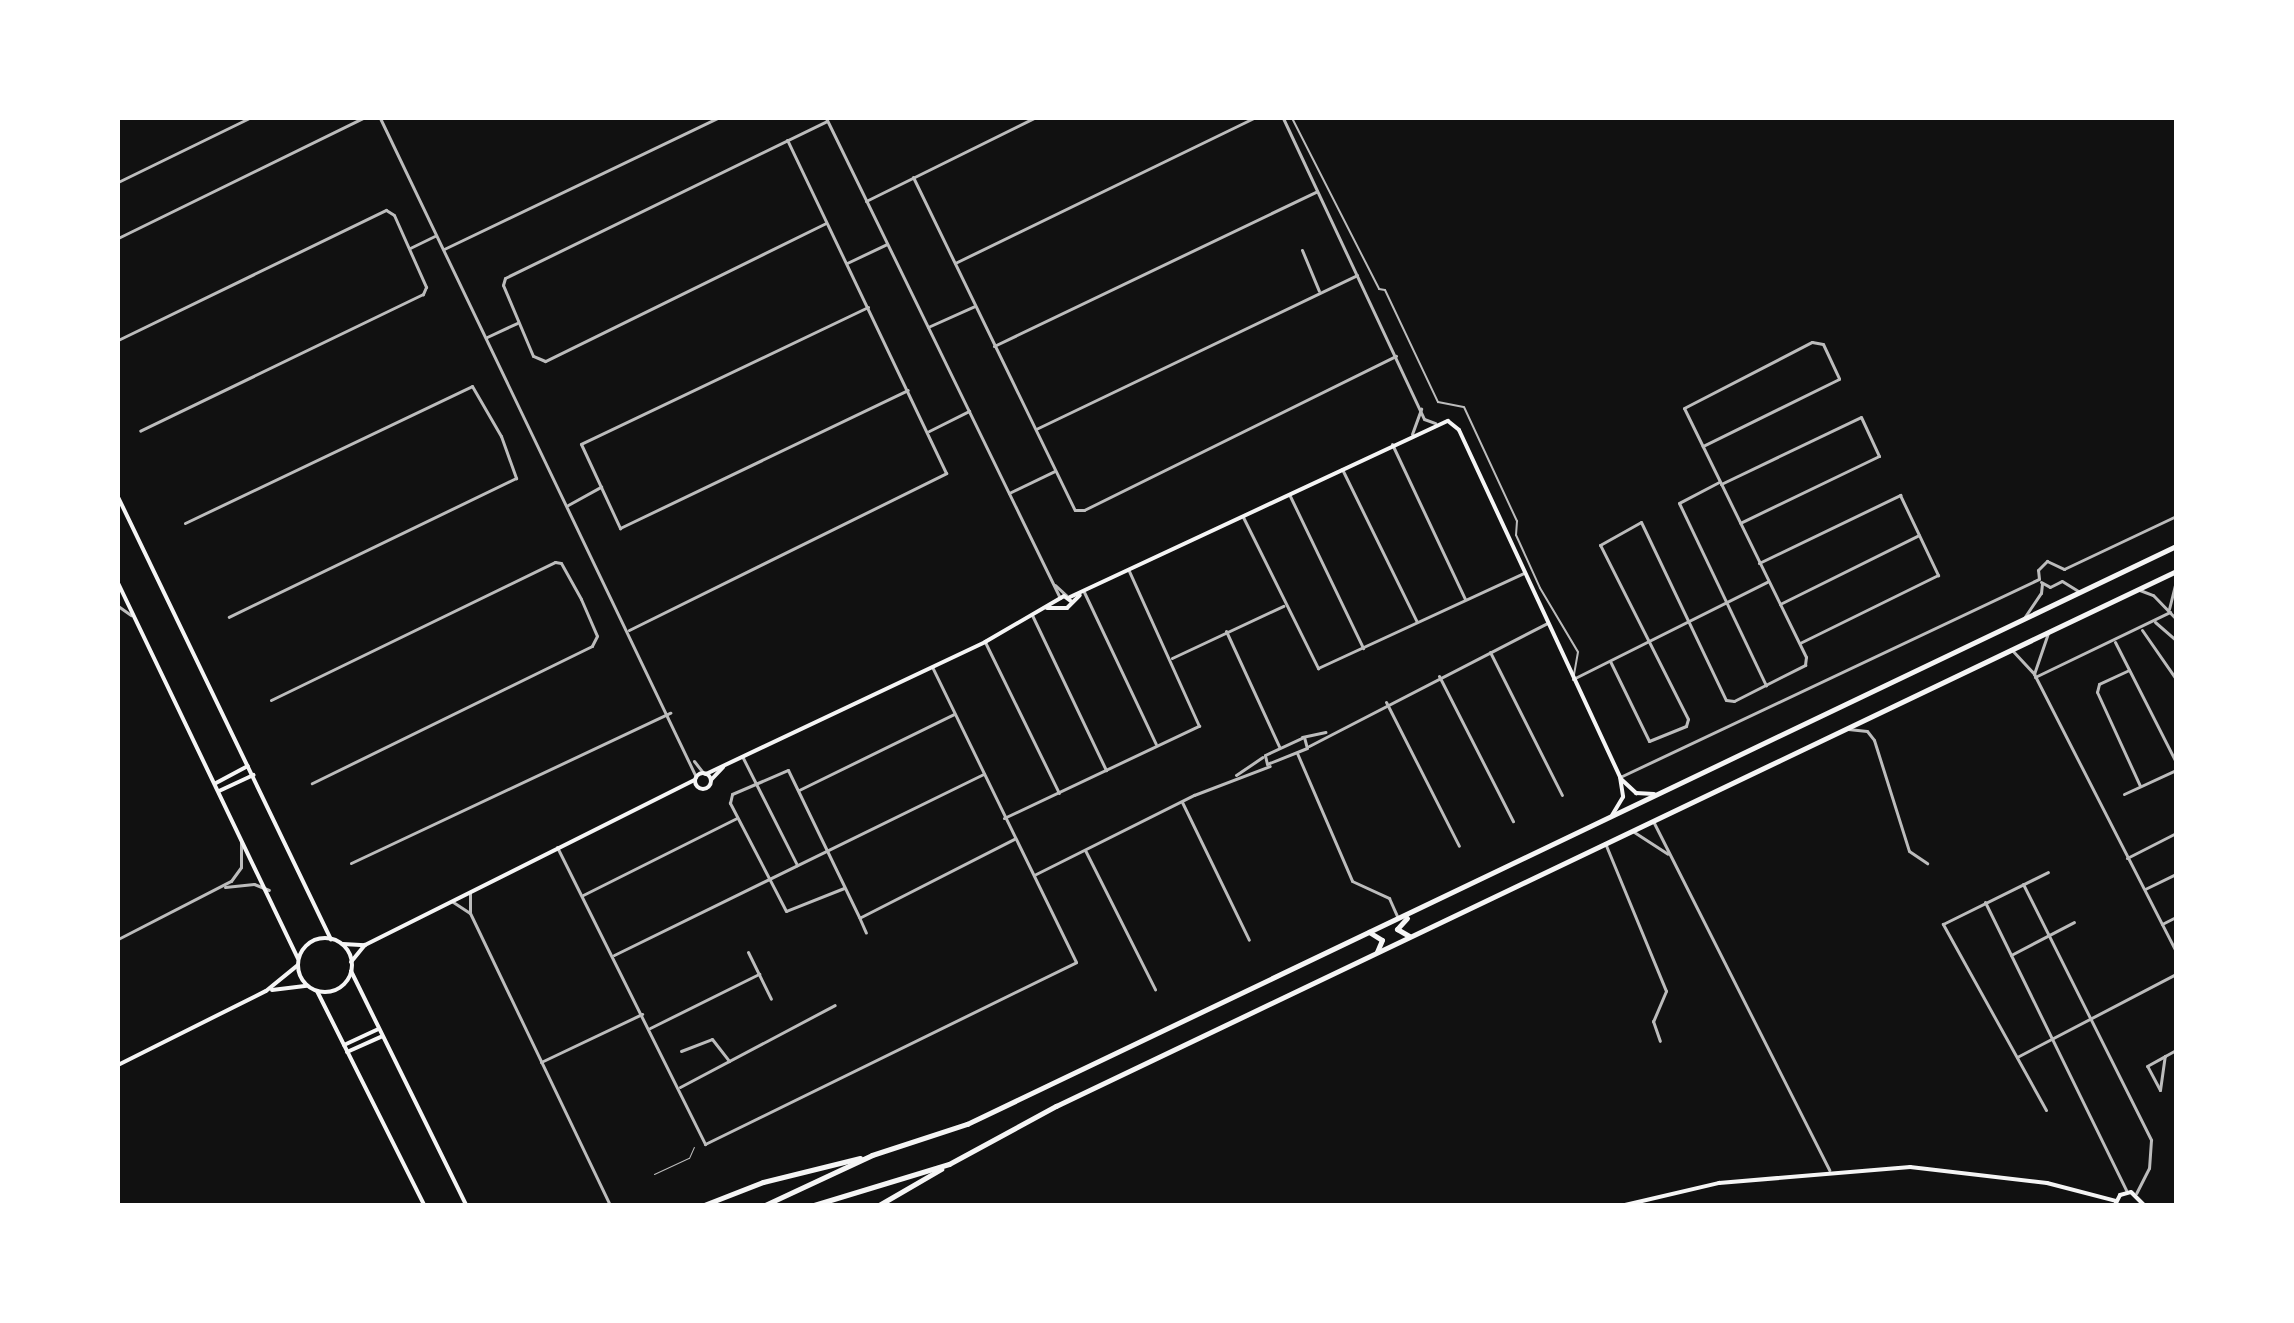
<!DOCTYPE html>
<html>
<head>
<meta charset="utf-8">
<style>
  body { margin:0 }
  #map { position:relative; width:2294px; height:1323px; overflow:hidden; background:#111; font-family:Roboto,sans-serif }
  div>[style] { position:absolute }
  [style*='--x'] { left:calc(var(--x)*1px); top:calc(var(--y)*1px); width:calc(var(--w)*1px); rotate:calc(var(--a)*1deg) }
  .service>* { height:1px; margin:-0.5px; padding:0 0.5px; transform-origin:0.5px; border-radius:0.5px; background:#bcbcbc }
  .pedestrian>* { height:2px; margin:-1px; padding:0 1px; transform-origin:1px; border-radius:1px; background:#bcbcbc }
  .minor>* { height:3px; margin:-1.5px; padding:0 1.5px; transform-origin:1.5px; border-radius:1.5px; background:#bcbcbc }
  .tertiary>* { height:3px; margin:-1.5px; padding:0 1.5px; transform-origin:1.5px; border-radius:1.5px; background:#bcbcbc }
  .secondary>* { height:4px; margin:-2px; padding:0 2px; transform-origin:2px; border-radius:2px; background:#f5f5f5 }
  .secondary>.ring { margin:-2px; padding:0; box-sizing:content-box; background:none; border:4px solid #f5f5f5; border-radius:50% }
  .primary>* { height:4px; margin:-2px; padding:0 2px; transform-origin:2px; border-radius:2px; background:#f5f5f5 }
  .trunk>* { height:5px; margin:-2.5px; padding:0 2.5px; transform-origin:2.5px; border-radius:2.5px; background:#f5f5f5 }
  span { translate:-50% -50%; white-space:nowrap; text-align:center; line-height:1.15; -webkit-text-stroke:8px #fff; paint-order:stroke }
  .frame { position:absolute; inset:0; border:120px solid #fff; pointer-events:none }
</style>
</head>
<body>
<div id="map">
  <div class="service">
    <i style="--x:654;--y:1174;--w:38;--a:-25"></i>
    <i style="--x:689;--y:1158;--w:12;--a:-66"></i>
  </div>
  <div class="pedestrian">
    <i style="--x:1292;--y:118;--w:192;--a:63"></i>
    <i style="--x:1379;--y:289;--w:6;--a:9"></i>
    <i style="--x:1385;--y:290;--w:124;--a:64.7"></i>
    <i style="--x:1438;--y:402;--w:26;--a:11"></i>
    <i style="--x:1464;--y:407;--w:126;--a:65.1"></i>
    <i style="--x:1517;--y:521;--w:14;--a:94"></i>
    <i style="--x:1516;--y:535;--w:58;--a:65.6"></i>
    <i style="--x:1540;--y:588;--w:74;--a:59.3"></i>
    <i style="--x:1578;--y:652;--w:23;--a:100"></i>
  </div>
  <div class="minor">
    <i style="--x:913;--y:177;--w:370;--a:64.1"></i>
    <i style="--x:1075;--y:510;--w:9;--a:0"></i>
    <i style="--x:1084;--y:510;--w:348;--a:-26.3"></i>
    <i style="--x:826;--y:223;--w:313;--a:153.8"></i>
    <i style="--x:545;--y:361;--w:13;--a:-157"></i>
    <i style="--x:533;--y:356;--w:77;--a:-112.9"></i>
    <i style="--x:503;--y:285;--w:7;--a:-74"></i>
    <i style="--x:505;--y:278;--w:358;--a:-26"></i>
    <i style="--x:118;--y:238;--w:273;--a:-26.1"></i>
    <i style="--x:410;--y:248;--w:28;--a:-26"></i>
    <i style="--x:1302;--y:250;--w:44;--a:67.5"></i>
    <i style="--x:847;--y:263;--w:44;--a:-25.4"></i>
    <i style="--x:955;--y:263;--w:332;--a:-25.9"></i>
    <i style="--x:868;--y:307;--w:318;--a:154.5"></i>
    <i style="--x:581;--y:444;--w:93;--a:65.1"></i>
    <i style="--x:620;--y:528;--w:319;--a:-25.6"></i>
    <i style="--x:928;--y:327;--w:51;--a:-24.1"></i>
    <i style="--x:487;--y:337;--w:33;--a:-25"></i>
    <i style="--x:118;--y:340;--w:298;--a:-25.9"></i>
    <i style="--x:386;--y:210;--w:9;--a:32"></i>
    <i style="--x:394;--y:215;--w:79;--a:66"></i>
    <i style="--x:426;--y:287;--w:8;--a:113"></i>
    <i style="--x:423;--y:294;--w:314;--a:154.2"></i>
    <i style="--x:994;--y:346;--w:358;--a:-25.6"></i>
    <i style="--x:1036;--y:429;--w:356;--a:-25.6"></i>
    <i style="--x:929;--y:431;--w:45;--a:-26.6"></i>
    <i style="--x:1392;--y:444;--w:171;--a:64.8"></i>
    <i style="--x:1342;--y:469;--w:170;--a:63.9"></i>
    <i style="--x:1719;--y:482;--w:45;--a:152.3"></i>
    <i style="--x:1679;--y:503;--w:202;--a:64.5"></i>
    <i style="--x:1721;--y:484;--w:155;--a:-25.6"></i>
    <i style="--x:1861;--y:417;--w:43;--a:65.2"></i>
    <i style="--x:1879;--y:456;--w:154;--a:154.3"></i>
    <i style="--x:1009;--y:493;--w:51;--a:-25.6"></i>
    <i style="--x:1289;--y:494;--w:171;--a:64.3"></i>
    <i style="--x:568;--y:505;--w:38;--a:-29"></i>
    <i style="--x:1243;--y:517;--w:169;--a:63.6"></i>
    <i style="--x:1318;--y:668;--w:227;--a:-24.8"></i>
    <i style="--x:185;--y:523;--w:318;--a:-25.5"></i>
    <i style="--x:472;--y:386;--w:58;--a:59.9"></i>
    <i style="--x:501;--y:436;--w:45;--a:70.3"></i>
    <i style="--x:516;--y:478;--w:319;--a:154.2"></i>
    <i style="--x:1759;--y:563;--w:157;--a:-25.7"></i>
    <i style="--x:1900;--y:495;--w:89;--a:64.6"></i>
    <i style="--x:1938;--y:575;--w:154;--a:153.8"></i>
    <i style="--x:2137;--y:589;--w:17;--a:21"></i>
    <i style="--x:2153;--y:595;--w:33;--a:46"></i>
    <i style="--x:1084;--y:592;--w:168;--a:64.7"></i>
    <i style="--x:1780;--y:604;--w:155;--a:-26.4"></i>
    <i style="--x:2169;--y:609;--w:29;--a:-76"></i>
    <i style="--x:1032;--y:615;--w:172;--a:64.5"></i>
    <i style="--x:2155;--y:622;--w:28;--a:41"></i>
    <i style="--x:629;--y:630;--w:354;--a:-26.3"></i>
    <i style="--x:946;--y:473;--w:369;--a:-115.5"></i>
    <i style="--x:2142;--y:630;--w:60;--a:55.2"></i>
    <i style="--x:1226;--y:631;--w:127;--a:65.3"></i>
    <i style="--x:985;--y:642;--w:168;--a:63.9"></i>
    <i style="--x:2115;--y:642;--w:135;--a:63.1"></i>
    <i style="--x:2011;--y:649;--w:34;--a:47"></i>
    <i style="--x:2034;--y:674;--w:311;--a:62.9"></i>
    <i style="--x:1490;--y:652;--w:160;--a:63.3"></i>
    <i style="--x:1172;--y:658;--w:123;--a:-25.1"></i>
    <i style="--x:1610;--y:661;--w:89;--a:64"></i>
    <i style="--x:1649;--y:741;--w:40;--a:-22"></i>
    <i style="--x:1686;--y:726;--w:7;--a:-74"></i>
    <i style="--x:1688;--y:719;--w:195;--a:-116.8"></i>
    <i style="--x:1600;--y:545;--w:47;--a:-29.3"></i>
    <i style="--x:1641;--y:522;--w:197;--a:64.5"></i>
    <i style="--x:1726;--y:700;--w:8;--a:7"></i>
    <i style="--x:1734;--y:701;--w:80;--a:-26.9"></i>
    <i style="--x:1805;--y:665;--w:8;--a:-83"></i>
    <i style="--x:1806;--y:657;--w:277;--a:-116.1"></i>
    <i style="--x:1684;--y:408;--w:144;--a:-27.3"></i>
    <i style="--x:1812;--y:342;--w:11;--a:10"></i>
    <i style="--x:1823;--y:344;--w:38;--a:65"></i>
    <i style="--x:1839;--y:379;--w:152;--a:153.8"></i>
    <i style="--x:2129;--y:670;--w:33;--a:155"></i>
    <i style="--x:2099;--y:684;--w:8;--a:104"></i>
    <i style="--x:2097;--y:692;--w:103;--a:65.4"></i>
    <i style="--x:2034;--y:674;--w:43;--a:-71.1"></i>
    <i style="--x:1439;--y:676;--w:163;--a:63"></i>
    <i style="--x:2035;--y:677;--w:150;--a:-25.7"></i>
    <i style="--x:1573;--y:679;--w:217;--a:-26.6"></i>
    <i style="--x:271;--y:700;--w:316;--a:-25.9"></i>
    <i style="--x:555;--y:562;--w:6;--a:9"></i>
    <i style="--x:561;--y:563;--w:41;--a:60.9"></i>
    <i style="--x:581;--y:599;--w:40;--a:66.6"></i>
    <i style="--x:597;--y:636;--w:11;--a:117"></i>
    <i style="--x:592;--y:646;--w:312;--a:153.9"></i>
    <i style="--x:1386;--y:702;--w:161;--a:63.1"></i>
    <i style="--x:1848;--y:729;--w:19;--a:6"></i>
    <i style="--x:1867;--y:731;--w:11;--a:52"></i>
    <i style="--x:1874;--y:740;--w:116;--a:72.5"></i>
    <i style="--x:1909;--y:851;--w:22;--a:34"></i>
    <i style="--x:1302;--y:737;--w:24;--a:-12"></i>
    <i style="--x:1304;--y:737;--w:11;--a:75"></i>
    <i style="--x:1307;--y:748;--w:43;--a:158.2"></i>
    <i style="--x:1267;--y:764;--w:9;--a:-103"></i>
    <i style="--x:1265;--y:755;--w:43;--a:-24.8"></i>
    <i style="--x:1309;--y:746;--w:268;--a:-27.3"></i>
    <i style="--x:1297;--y:753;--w:139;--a:66.7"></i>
    <i style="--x:1352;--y:881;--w:41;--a:24.7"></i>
    <i style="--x:1389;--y:898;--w:22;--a:66"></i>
    <i style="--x:743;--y:758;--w:120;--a:63.2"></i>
    <i style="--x:1236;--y:775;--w:32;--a:-34"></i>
    <i style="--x:799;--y:790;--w:173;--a:-26.1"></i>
    <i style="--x:2124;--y:794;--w:57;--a:-24.8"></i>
    <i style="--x:1182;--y:802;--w:153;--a:64.1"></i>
    <i style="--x:1004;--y:818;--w:216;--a:-25.3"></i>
    <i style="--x:1199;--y:726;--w:170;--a:-114.3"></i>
    <i style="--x:1653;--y:821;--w:391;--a:63.2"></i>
    <i style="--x:1634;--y:832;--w:40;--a:32.9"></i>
    <i style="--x:1605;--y:843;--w:160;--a:67.6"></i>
    <i style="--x:1666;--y:991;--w:33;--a:113"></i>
    <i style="--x:1653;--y:1021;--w:21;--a:71"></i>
    <i style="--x:557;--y:847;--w:332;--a:63.5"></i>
    <i style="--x:705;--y:1144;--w:413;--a:-26.1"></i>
    <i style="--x:1076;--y:962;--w:328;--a:-116"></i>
    <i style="--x:1085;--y:850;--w:156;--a:63.3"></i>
    <i style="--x:2127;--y:858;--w:55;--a:-27"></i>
    <i style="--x:351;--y:863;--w:353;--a:-25.2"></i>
    <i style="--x:1034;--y:875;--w:179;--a:-26.6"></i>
    <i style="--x:1194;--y:795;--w:81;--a:-20.9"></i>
    <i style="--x:2023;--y:884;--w:286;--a:63.4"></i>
    <i style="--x:2151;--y:1140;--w:28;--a:94"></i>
    <i style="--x:2149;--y:1168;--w:28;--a:117"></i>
    <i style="--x:844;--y:888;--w:62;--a:158.4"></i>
    <i style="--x:786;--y:911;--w:122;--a:-117.4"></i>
    <i style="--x:730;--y:803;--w:9;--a:-77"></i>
    <i style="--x:732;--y:794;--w:61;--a:-23.2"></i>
    <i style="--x:788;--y:770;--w:163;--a:64.2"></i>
    <i style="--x:859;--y:917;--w:17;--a:66"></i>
    <i style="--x:2145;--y:889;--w:34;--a:-26"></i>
    <i style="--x:583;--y:895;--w:172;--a:-26.6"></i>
    <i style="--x:453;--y:902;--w:20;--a:33"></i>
    <i style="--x:1985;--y:902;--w:323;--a:63.9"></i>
    <i style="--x:470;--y:913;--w:324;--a:64.4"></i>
    <i style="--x:470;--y:913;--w:20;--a:-90"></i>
    <i style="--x:861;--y:917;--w:172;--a:-27"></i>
    <i style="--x:2162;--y:924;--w:16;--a:-27"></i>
    <i style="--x:748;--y:952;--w:52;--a:63.9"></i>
    <i style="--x:614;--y:955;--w:412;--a:-26.1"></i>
    <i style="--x:2011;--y:955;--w:71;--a:-27.6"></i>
    <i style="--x:650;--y:1028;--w:122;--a:-26.4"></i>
    <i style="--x:681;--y:1051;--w:33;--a:-21"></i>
    <i style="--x:712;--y:1039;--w:28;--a:52"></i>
    <i style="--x:2017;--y:1057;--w:179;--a:-27.6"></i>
    <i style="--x:541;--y:1062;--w:112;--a:-25.4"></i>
    <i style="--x:680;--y:1087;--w:175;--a:-27.9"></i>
    <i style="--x:2160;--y:1090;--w:27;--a:-118"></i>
    <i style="--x:2147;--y:1066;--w:21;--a:-29"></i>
    <i style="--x:2160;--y:1090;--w:34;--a:-82"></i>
    <i style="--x:2165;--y:1056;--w:13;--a:-29"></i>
    <i style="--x:2046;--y:1110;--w:213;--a:-119"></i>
    <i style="--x:1943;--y:924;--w:117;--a:-26.3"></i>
  </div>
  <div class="tertiary">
    <i style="--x:380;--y:118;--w:731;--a:64.38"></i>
    <i style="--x:826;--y:118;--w:534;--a:64.01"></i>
    <i style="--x:1283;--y:118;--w:332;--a:64.9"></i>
    <i style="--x:1424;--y:419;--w:12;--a:20"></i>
    <i style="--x:118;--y:182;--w:146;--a:-26"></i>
    <i style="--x:866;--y:201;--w:187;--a:-26.3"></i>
    <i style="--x:444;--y:249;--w:304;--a:-25.6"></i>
    <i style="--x:1412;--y:434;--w:27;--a:-70"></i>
    <i style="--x:2064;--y:569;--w:124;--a:-25.3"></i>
    <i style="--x:2039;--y:579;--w:9;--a:-96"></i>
    <i style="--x:2038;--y:570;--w:13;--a:-45"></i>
    <i style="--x:2047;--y:561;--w:19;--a:25"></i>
    <i style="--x:2062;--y:581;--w:19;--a:32"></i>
    <i style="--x:2041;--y:582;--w:10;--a:29"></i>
    <i style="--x:2050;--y:587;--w:13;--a:-27"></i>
    <i style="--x:1055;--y:585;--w:16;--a:43"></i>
    <i style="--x:118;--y:606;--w:16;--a:35"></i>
    <i style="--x:2024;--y:618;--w:30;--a:-56"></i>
    <i style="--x:2041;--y:593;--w:10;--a:-84"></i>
    <i style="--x:694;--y:761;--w:16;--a:52"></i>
    <i style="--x:1620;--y:777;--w:463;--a:-25.3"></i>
    <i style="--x:225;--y:887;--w:29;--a:-6"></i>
    <i style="--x:254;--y:884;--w:16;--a:22"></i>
    <i style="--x:118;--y:939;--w:127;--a:-27.2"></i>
    <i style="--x:231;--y:881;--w:17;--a:-54"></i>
    <i style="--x:241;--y:867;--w:26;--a:-90"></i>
  </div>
  <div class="secondary">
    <i style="--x:118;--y:497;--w:491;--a:64.3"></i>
    <i style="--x:118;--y:583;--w:416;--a:64.4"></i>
    <i style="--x:1070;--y:597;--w:417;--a:-25"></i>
    <i style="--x:1448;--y:421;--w:14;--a:39"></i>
    <i style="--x:1459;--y:430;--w:383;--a:65.1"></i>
    <i style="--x:1620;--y:777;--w:20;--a:81"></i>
    <i style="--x:1623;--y:797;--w:21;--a:121"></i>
    <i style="--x:1047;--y:608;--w:20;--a:0"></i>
    <i style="--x:1067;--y:608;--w:18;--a:-45"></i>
    <i class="ring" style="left:695px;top:773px;width:12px;height:12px"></i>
    <i style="--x:706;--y:774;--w:309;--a:-25.3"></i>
    <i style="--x:985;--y:642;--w:91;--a:-30.2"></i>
    <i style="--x:1064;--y:596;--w:10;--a:37"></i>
    <i style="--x:1621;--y:779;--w:21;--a:43"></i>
    <i style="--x:1636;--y:793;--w:18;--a:3"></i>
    <i style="--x:711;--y:780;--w:18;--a:-47"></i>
    <i style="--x:216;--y:783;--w:36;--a:-28"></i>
    <i style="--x:219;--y:791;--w:38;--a:-25"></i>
    <i class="ring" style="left:298px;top:938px;width:50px;height:50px"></i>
    <i style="--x:343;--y:944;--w:22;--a:3"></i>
    <i style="--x:351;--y:962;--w:22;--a:-51"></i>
    <i style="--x:365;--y:945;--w:369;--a:-26.6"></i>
    <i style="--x:351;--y:971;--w:261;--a:63.8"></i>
    <i style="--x:272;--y:990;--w:35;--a:-7"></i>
    <i style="--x:317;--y:991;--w:239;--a:63.4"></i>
    <i style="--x:344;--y:1045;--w:38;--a:-25"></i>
    <i style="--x:347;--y:1052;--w:37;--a:-24"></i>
    <i style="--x:118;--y:1065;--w:165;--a:-26.6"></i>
    <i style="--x:266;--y:991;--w:41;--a:-39.1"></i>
  </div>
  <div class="primary">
    <i style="--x:1625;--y:1205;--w:97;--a:-13.2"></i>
    <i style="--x:1719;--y:1183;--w:192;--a:-4.8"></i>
    <i style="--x:1910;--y:1167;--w:138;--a:6.7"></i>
    <i style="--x:2047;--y:1183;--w:71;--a:14.6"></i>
    <i style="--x:2115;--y:1205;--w:11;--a:-63"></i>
    <i style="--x:2120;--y:1195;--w:11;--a:-15"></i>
    <i style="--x:2131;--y:1192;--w:18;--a:45"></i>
  </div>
  <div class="trunk">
    <i style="--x:1407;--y:918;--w:15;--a:132"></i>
    <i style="--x:1397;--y:929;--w:14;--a:30"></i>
    <i style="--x:1369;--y:932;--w:15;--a:32"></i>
    <i style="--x:1382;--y:940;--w:13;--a:113"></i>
    <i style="--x:704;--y:1205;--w:63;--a:-21.3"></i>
    <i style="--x:763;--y:1182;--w:100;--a:-13.9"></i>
    <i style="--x:765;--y:1205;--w:118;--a:-25"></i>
    <i style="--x:872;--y:1155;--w:100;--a:-18.1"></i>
    <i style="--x:967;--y:1124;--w:1340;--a:-25.55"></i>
    <i style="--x:814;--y:1205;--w:141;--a:-16.9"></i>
    <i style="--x:949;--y:1164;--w:122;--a:-28.5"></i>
    <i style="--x:1056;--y:1106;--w:1241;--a:-25.53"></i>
    <i style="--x:879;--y:1205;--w:72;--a:-30.1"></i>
  </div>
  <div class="frame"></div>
</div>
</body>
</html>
